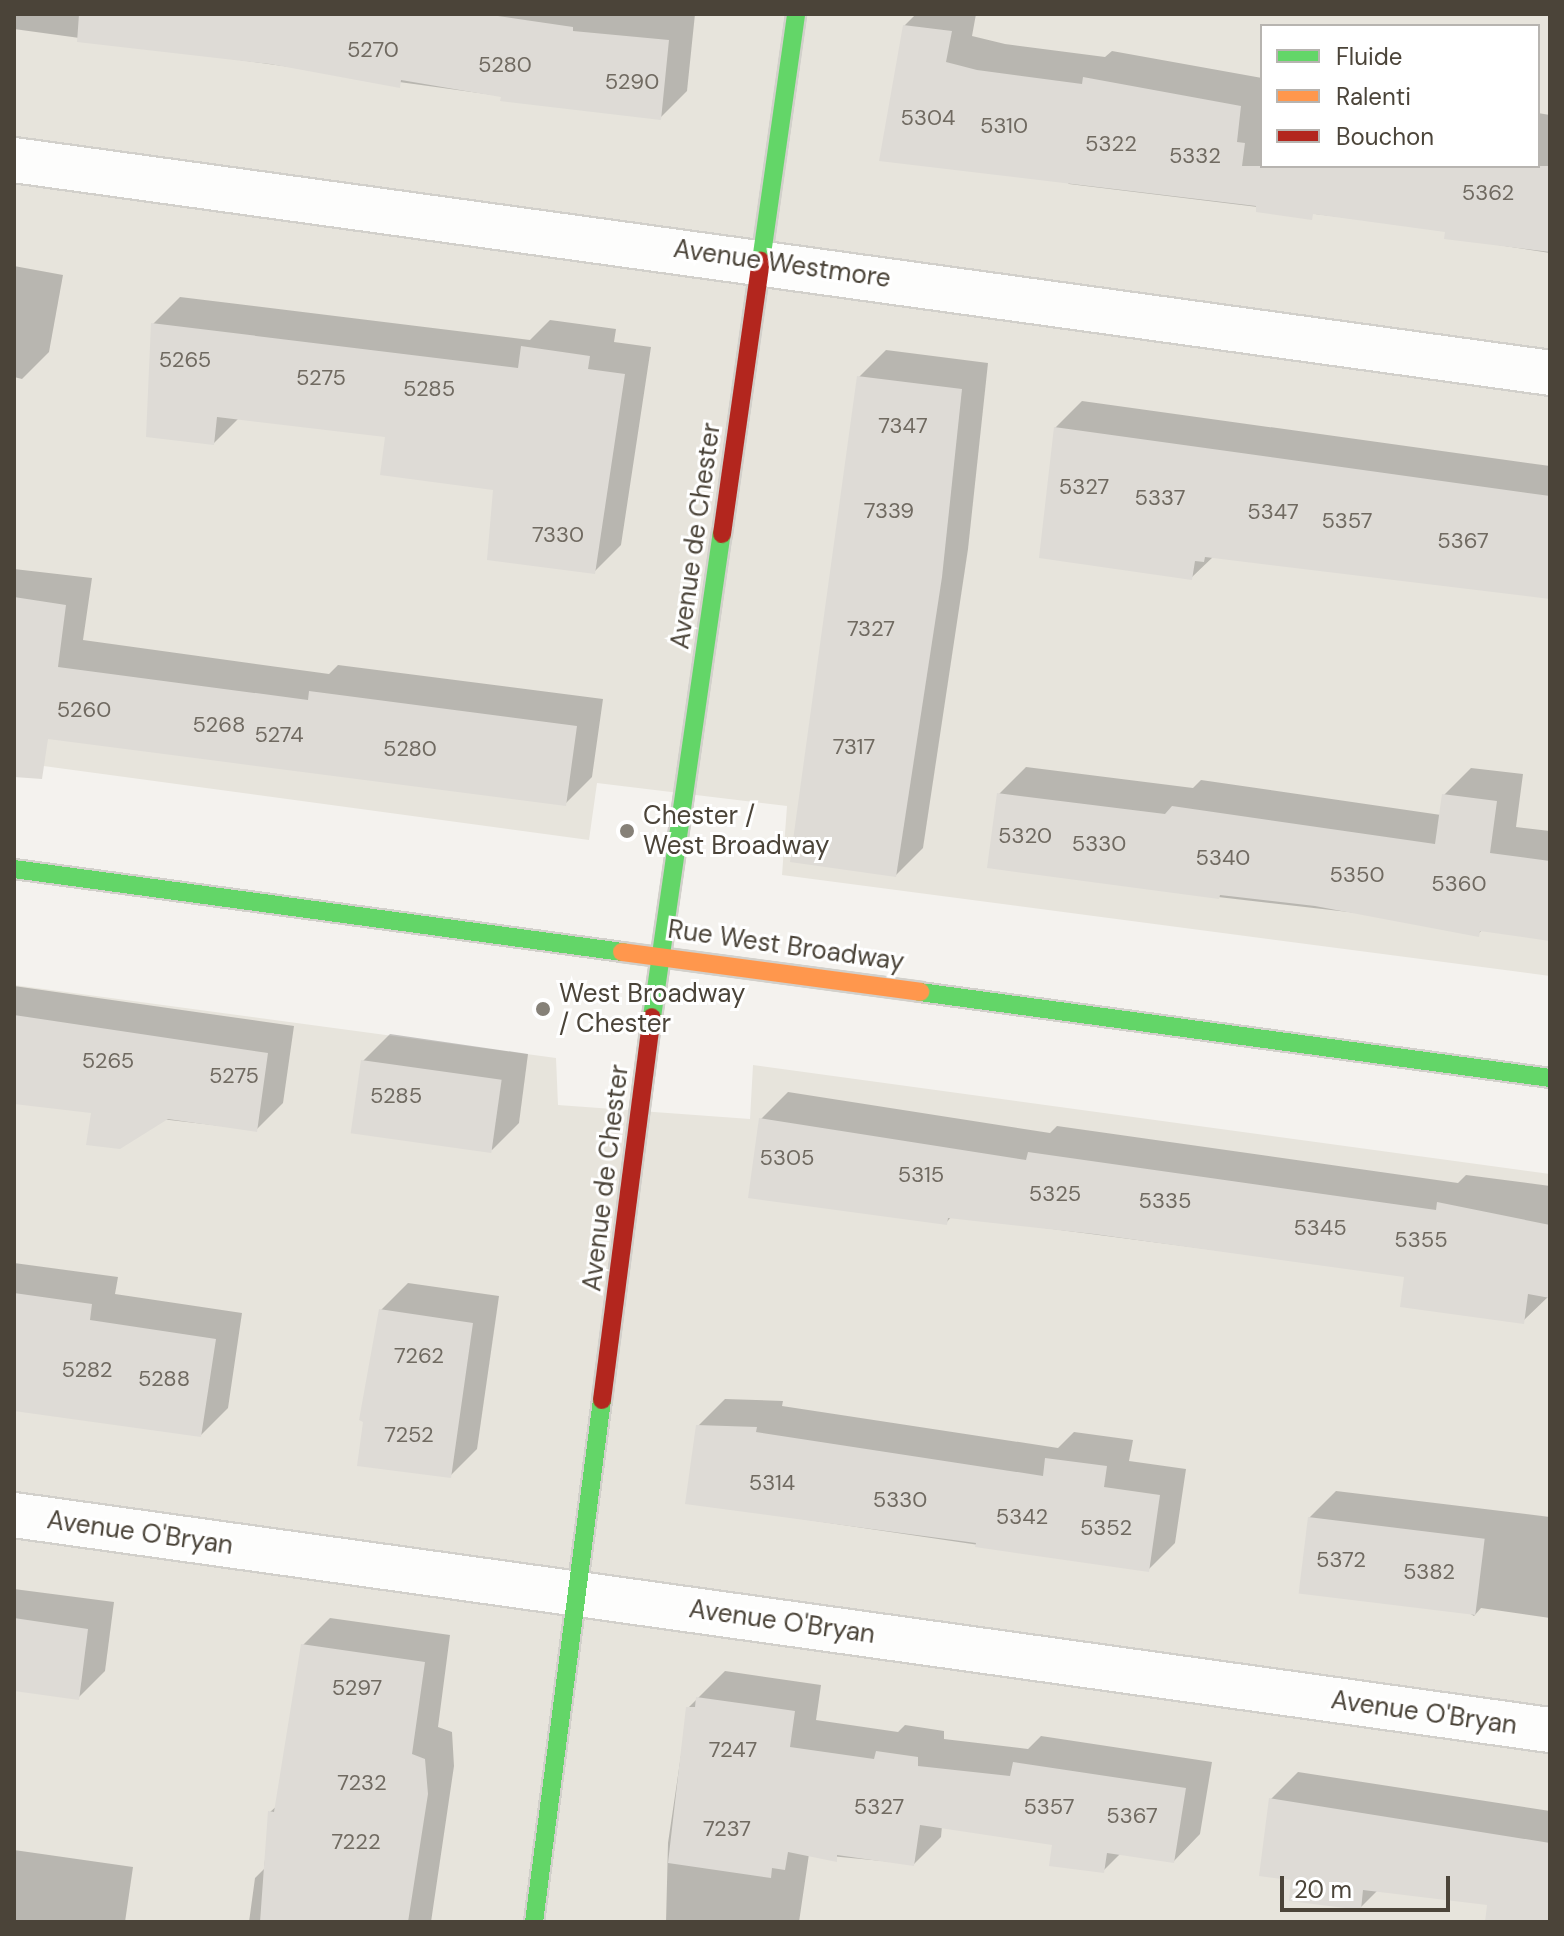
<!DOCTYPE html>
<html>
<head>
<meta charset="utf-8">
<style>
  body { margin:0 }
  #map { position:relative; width:1564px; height:1936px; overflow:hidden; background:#f4f2ee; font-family:"DM Sans",sans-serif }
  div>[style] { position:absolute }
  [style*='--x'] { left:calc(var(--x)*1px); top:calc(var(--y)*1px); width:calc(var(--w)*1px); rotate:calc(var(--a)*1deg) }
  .residential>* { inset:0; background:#e7e4dc }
  .shadow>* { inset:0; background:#0003 }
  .building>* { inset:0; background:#dedbd6; transform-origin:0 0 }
  .roads { filter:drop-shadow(2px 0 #d2d0cb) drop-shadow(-2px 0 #d2d0cb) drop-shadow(0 2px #d2d0cb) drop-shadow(0 -2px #d2d0cb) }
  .street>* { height:44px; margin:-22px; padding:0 22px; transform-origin:22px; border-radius:22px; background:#fdfdfc }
  .fast>* { height:18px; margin:-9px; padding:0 9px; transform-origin:9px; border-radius:9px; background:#63d668 }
  .slow>* { height:18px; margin:-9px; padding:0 9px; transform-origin:9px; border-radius:9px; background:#ff974d }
  .jam>* { height:18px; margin:-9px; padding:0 9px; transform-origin:9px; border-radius:9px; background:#b3261e }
  .dots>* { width:22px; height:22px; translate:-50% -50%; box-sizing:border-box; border:4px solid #fff; border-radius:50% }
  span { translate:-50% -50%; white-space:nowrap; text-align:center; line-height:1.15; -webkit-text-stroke:6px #fff; paint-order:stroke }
  .number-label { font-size:22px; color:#706a61 }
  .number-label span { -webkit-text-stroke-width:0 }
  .street-label { font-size:26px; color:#4b4439 }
  .poi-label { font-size:26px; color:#4b4439 }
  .left { translate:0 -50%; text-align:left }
  .frame { position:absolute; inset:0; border:16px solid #4b4439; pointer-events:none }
  .legend { position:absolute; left:1260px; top:24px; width:280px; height:144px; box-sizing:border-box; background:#fff; border:2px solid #b7b4b0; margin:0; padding:10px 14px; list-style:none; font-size:24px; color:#4b4439 }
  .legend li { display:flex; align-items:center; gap:16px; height:40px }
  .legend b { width:40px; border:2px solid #b7b4b0 }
  .scale { position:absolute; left:1280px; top:1876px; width:170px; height:36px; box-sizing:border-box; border:4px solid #4b4439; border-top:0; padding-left:10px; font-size:24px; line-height:28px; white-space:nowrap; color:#4b4439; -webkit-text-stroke:6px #fff; paint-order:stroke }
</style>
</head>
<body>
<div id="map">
  <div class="residential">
    <i style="clip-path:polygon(evenodd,14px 14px,1550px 14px,1550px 976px,782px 875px,787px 806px,597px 783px,589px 840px,14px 762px,14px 14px,1262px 26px,1538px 26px,1538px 166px,1262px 166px,1262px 26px)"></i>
    <i style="clip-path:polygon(14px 985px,556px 1058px,558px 1105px,750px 1119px,753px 1065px,1550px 1174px,1550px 1922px,14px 1922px)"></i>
  </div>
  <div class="shadow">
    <i style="clip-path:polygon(14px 14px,695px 14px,687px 91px,660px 118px,14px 29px)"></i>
    <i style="clip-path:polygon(916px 14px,976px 14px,972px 36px,1005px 44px,1105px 57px,1112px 51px,1262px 78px,1262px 166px,1538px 166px,1538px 113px,1550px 115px,1550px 253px,1446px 237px,1447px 230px,1069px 184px,904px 26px)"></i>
    <i style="clip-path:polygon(14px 266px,63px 275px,49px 352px,22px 379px,14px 377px)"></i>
    <i style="clip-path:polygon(180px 297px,530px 340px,550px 320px,616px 329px,614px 342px,651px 347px,621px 545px,594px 572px,495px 489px,387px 435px,239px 418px,214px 443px,153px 324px)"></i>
    <i style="clip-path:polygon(886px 350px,988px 363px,968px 549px,923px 848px,896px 875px,859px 377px)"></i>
    <i style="clip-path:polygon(1082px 401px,1550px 466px,1550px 598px,1214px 556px,1191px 578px,1055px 428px)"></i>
    <i style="clip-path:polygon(14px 569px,92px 578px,83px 640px,329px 674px,338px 665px,603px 699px,592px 777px,565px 804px,14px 732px)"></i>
    <i style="clip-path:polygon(1026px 767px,1193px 788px,1201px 780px,1441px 815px,1444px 795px,1471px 768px,1523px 774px,1516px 827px,1550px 831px,1550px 939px,1483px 929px,1478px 934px,1427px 921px,1218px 897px,999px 794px)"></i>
    <i style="clip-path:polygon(14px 986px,294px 1026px,283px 1103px,256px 1130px,14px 1102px)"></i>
    <i style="clip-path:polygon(390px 1034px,528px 1054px,519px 1123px,492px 1150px,363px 1061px)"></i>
    <i style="clip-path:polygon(788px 1092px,1050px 1133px,1057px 1126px,1458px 1183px,1466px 1175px,1550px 1186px,1550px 1295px,1523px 1321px,1406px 1275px,952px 1216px,946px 1223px,761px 1119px)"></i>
    <i style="clip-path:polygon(14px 1263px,118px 1277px,115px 1294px,242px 1313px,228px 1408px,201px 1435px,14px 1407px)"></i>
    <i style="clip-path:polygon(408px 1283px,499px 1296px,477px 1449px,450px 1476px,381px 1310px)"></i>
    <i style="clip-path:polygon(725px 1399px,783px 1401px,782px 1406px,1058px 1448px,1074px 1432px,1133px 1440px,1129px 1461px,1186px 1469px,1175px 1543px,1148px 1570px,687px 1502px,698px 1426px)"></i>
    <i style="clip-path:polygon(1336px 1491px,1550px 1517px,1550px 1618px,1481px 1608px,1474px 1616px,1309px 1518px)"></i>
    <i style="clip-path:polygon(14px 1589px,114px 1602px,105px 1671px,78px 1698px,14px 1689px)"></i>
    <i style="clip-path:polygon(330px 1618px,450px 1635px,438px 1727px,452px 1732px,454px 1766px,431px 1922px,249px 1922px,255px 1878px,264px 1869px,270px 1812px,278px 1805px,303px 1645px)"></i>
    <i style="clip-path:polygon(725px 1671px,821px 1685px,816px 1720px,898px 1732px,905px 1725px,944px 1731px,944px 1739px,1028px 1749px,1041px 1736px,1212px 1762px,1200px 1834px,1174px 1861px,1121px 1853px,1103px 1871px,1054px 1843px,942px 1826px,941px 1837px,914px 1864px,809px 1854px,799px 1922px,666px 1922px,668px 1843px,688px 1708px)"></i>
    <i style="clip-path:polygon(1298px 1772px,1550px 1811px,1550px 1922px,1487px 1922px,1489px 1903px,1378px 1890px,1360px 1908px,1294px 1878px,1271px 1799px)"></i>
    <i style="clip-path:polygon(14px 1850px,133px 1867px,125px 1922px,14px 1922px)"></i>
  </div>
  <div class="building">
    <i style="clip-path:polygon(79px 14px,484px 14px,573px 27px,573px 31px,669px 40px,661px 120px,500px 101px,501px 97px,401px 80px,400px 88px,270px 64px,77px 42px)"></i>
    <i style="clip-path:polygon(903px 25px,952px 31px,946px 62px,977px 70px,1082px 84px,1083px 77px,1241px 106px,1237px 142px,1245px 143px,1242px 166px,1550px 166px,1550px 252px,1444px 239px,1445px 232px,1313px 214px,1312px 220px,1256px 212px,1256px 206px,879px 161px)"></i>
    <i style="clip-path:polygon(151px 323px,518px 368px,521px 346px,590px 356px,588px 369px,625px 374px,595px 574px,487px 560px,493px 490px,380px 475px,385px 437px,217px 417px,214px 445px,146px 437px)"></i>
    <i style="clip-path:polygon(857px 376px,962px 389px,942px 577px,896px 877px,790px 862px)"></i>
    <i style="clip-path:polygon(1054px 427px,1550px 496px,1550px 599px,1205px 557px,1204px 562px,1195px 561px,1192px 580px,1039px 558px)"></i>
    <i style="clip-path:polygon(14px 597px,66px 605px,58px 667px,308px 700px,309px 691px,577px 726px,566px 806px,48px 739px,42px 779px,14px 777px)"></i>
    <i style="clip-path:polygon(997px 793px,1165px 814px,1172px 806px,1435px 844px,1442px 794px,1497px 801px,1490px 853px,1550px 861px,1550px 941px,1480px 931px,1479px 937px,1315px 906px,1220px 895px,1219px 899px,987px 868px)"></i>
    <i style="clip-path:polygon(14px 1015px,268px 1053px,257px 1132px,168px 1119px,120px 1149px,86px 1145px,91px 1113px,14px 1104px)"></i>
    <i style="left:361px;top:1060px;width:142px;height:74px;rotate:8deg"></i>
    <i style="clip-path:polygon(759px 1118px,1026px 1160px,1028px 1152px,1436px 1210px,1437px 1202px,1550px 1225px,1550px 1298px,1528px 1294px,1524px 1324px,1400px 1307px,1404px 1277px,1094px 1234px,948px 1218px,947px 1225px,748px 1198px)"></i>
    <i style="clip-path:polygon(14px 1293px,92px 1304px,90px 1320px,216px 1339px,201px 1437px,14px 1411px)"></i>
    <i style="clip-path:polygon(379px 1309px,473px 1323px,451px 1478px,357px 1466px,363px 1422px,359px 1420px)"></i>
    <i style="clip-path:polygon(696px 1425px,757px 1427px,756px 1432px,1043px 1476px,1045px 1458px,1107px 1466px,1104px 1487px,1160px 1495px,1149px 1572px,975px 1547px,976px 1543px,685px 1504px)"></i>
    <i style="left:1308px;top:1517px;width:178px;height:77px;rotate:7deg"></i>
    <i style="clip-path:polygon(14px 1618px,88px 1629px,79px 1700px,14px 1691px)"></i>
    <i style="clip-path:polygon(301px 1644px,425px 1662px,412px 1754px,425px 1759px,428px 1794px,408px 1922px,260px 1922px,268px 1811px,274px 1812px)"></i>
    <i style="clip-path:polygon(696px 1697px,795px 1711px,790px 1747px,874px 1759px,876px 1751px,918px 1757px,918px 1766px,1010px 1776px,1013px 1762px,1186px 1788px,1174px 1863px,1107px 1853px,1104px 1873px,1049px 1866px,1052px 1845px,920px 1825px,914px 1866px,837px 1855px,837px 1862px,788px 1852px,785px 1870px,772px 1868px,771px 1878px,668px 1863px,686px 1707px,695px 1707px)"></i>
    <i style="clip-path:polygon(1269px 1798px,1550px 1843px,1550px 1922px,1485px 1922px,1487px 1905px,1363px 1890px,1361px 1910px,1289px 1901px,1291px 1880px,1259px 1876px)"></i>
  </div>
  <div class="roads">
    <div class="street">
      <i style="--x:14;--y:160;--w:1551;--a:7.89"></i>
      <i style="--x:14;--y:1515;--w:1551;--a:7.97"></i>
    </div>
    <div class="fast">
      <i style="--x:761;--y:261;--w:249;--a:-81.9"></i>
      <i style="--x:14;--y:869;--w:614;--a:7.77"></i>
      <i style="--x:920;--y:992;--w:636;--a:7.77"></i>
      <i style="--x:652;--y:1017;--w:488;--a:-81.8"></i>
      <i style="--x:534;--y:1922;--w:526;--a:-82.58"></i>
    </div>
    <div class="slow">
      <i style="--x:622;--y:952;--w:301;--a:7.6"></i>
    </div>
    <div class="jam">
      <i style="--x:722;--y:534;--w:276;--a:-81.9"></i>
      <i style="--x:602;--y:1400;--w:386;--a:-82.6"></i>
    </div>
  </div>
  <div class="dots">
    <i style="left:627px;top:831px;background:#868178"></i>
    <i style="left:543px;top:1009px;background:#868178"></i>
  </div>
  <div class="number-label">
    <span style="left:373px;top:50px">5270</span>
    <span style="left:505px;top:65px">5280</span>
    <span style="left:632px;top:82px">5290</span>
    <span style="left:928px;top:118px">5304</span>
    <span style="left:1004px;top:126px">5310</span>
    <span style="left:1111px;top:144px">5322</span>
    <span style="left:1195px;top:156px">5332</span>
    <span style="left:1488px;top:193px">5362</span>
    <span style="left:185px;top:360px">5265</span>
    <span style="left:321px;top:378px">5275</span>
    <span style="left:429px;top:389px">5285</span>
    <span style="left:903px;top:426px">7347</span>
    <span style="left:1084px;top:487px">5327</span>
    <span style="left:1160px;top:498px">5337</span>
    <span style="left:889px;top:511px">7339</span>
    <span style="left:1273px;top:512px">5347</span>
    <span style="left:1347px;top:521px">5357</span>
    <span style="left:558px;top:535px">7330</span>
    <span style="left:1463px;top:541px">5367</span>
    <span style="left:871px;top:629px">7327</span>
    <span style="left:84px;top:710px">5260</span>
    <span style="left:219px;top:725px">5268</span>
    <span style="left:279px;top:735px">5274</span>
    <span style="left:854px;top:747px">7317</span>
    <span style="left:410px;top:749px">5280</span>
    <span style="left:1025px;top:836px">5320</span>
    <span style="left:1099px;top:844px">5330</span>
    <span style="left:1223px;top:858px">5340</span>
    <span style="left:1357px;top:875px">5350</span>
    <span style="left:1459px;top:884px">5360</span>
    <span style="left:108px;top:1061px">5265</span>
    <span style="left:234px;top:1076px">5275</span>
    <span style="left:396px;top:1096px">5285</span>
    <span style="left:787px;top:1158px">5305</span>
    <span style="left:921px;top:1175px">5315</span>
    <span style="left:1055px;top:1194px">5325</span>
    <span style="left:1165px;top:1201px">5335</span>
    <span style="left:1320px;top:1228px">5345</span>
    <span style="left:1421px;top:1240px">5355</span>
    <span style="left:419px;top:1356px">7262</span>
    <span style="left:87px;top:1370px">5282</span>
    <span style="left:164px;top:1379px">5288</span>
    <span style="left:409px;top:1435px">7252</span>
    <span style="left:772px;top:1483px">5314</span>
    <span style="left:900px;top:1500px">5330</span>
    <span style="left:1022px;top:1517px">5342</span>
    <span style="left:1106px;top:1528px">5352</span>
    <span style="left:1341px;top:1560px">5372</span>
    <span style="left:1429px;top:1572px">5382</span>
    <span style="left:357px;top:1688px">5297</span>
    <span style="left:733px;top:1750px">7247</span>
    <span style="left:362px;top:1783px">7232</span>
    <span style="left:879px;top:1807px">5327</span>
    <span style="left:1049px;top:1807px">5357</span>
    <span style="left:1132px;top:1816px">5367</span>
    <span style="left:727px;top:1829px">7237</span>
    <span style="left:356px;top:1842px">7222</span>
  </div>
  <div class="street-label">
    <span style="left:782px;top:264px;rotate:8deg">Avenue Westmore</span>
    <span style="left:696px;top:536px;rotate:-82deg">Avenue de Chester</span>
    <span style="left:786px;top:946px;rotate:8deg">Rue West Broadway</span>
    <span style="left:606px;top:1178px;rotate:-83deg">Avenue de Chester</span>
    <span style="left:140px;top:1533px;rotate:8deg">Avenue O'Bryan</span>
    <span style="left:782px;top:1622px;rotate:8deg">Avenue O'Bryan</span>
    <span style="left:1424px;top:1713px;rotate:8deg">Avenue O'Bryan</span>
  </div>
  <div class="poi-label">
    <span class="left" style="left:643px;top:831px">Chester /<br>West Broadway</span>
    <span class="left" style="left:559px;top:1009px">West Broadway<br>/ Chester</span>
  </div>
  <div class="frame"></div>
  <ul class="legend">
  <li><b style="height:10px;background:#63d668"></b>Fluide</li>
  <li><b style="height:10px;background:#ff974d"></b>Ralenti</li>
  <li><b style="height:10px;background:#b3261e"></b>Bouchon</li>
  </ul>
  <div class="scale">20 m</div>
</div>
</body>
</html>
